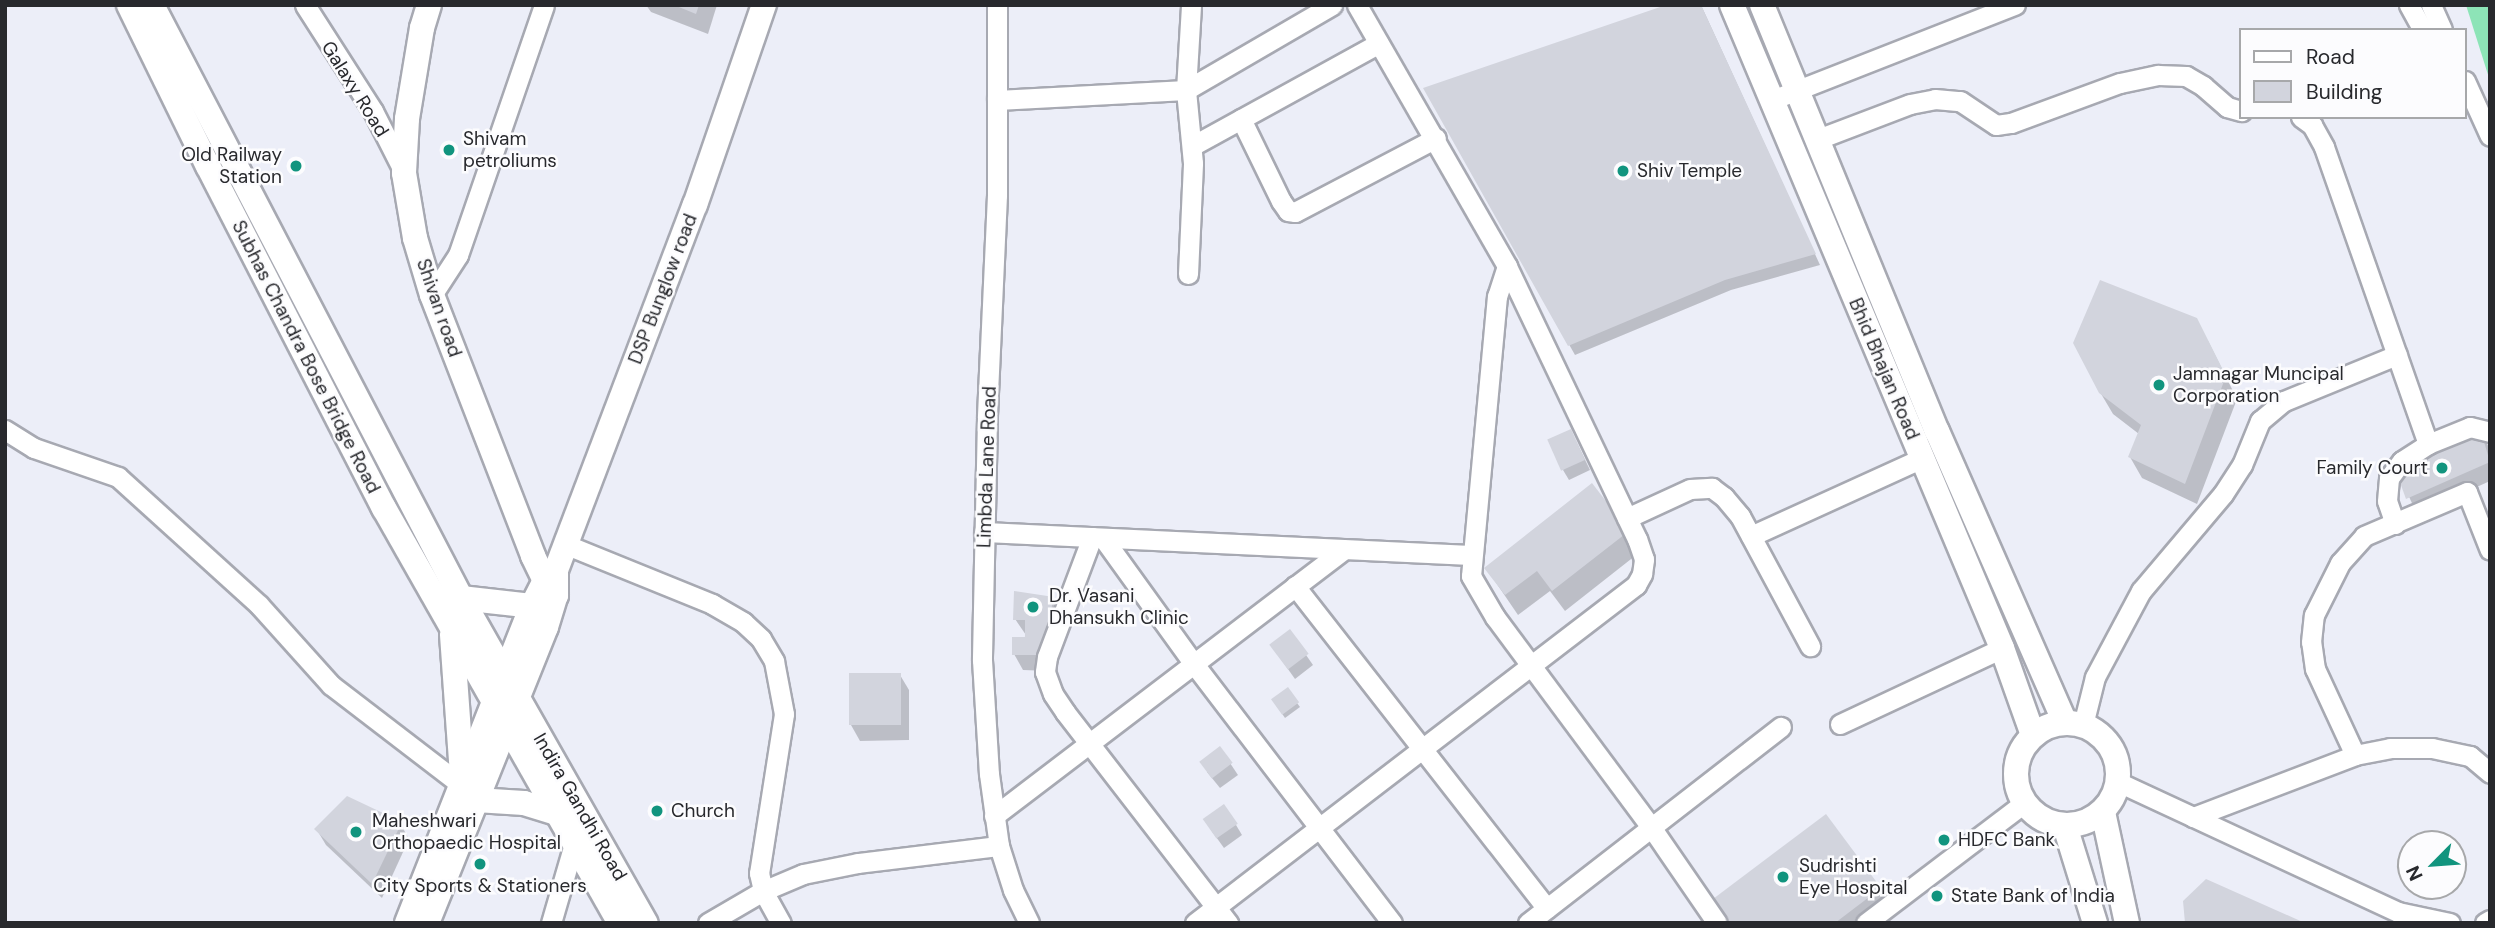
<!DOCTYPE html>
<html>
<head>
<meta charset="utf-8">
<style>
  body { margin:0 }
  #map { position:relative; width:2495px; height:928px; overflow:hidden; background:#eceef8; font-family:"DM Sans",sans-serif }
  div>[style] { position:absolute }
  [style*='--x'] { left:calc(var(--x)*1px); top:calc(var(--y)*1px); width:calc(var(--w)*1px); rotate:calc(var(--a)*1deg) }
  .green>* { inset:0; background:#8de4b7 }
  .shadow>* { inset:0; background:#0003 }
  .building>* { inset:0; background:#d2d4dd; transform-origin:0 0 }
  .roads { filter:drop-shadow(2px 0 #a7a9b2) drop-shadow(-2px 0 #a7a9b2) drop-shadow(0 2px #a7a9b2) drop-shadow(0 -2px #a7a9b2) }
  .minor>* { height:19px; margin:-9.5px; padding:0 9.5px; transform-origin:9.5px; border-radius:9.5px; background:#fff }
  .major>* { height:24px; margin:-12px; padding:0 12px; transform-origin:12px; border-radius:12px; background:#fff }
  .major>.ring { margin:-12px; padding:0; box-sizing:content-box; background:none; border:24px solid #fff; border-radius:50% }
  .dots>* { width:19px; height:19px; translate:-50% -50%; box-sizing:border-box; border:4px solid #fcfcfe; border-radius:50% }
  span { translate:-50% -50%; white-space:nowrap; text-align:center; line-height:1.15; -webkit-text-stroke:5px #fcfcfe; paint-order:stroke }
  .street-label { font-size:19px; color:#28292d }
  .poi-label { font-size:19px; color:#28292d }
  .left { translate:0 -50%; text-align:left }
  .right { translate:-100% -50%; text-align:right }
  .frame { position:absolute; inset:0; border:7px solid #28292d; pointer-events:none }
  .legend { position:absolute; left:2239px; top:28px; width:228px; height:91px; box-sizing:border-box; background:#fcfcfe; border:2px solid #a7a8aa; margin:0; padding:9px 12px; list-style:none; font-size:21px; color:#28292d }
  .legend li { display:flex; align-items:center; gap:14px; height:35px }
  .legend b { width:35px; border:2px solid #a7a8aa }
  .north { position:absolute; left:2397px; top:830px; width:70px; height:70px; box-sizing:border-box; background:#fcfcfe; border:2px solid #a7a8aa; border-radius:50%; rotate:245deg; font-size:19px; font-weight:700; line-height:28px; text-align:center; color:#28292d }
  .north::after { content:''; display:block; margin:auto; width:24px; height:32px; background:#11947e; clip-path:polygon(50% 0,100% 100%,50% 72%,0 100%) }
</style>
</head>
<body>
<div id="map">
  <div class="green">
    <i style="clip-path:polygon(2466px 5px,2490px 5px,2490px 81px)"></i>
  </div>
  <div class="shadow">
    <i style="clip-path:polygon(646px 5px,717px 5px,708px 34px,651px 12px)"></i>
    <i style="clip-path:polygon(1701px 5px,1820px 265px,1731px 290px,1575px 355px,1425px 89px)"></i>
    <i style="clip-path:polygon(2208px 341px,2237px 399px,2197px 504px,2142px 478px,2130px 457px,2139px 434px,2113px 414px,2100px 392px)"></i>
    <i style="clip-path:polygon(2480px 431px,2490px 449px,2490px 481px,2417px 514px,2399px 475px)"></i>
    <i style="clip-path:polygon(1576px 441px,1590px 470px,1569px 480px,1563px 470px)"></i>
    <i style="clip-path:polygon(1592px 485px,1640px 552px,1565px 611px,1550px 591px,1518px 615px,1486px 568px)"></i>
    <i style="clip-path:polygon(1053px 599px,1062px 614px,1050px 671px,1023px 670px,1014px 654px,1026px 635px,1015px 619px)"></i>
    <i style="clip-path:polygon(1290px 632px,1313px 665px,1295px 679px,1278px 655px)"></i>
    <i style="clip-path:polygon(900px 675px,909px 690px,909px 740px,860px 741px,851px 725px)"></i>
    <i style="clip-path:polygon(1297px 703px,1300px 707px,1285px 718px,1276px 705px)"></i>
    <i style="clip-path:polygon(1220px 748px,1238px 775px,1220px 788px,1207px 772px)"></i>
    <i style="clip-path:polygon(400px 823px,409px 839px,382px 898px,326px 845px,317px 830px)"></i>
    <i style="clip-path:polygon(1236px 825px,1242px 835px,1224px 848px,1211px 830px)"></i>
    <i style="clip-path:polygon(1880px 889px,1891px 910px,1874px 923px,1724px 923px)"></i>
  </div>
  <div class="building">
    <i style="clip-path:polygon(674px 5px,699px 5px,696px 14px)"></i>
    <i style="clip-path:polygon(1666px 5px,1701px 5px,1816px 254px,1725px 280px,1568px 346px,1423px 88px)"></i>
    <i style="clip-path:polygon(2100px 280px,2197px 318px,2226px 376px,2185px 484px,2128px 457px,2141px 425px,2099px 393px,2073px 343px)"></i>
    <i style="clip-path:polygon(2480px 428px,2490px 462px,2406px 499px,2397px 474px)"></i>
    <i style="left:1571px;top:429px;width:34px;height:26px;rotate:66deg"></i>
    <i style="clip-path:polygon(1592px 483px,1629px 531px,1552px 591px,1537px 571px,1505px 595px,1484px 568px)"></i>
    <i style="clip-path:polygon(1014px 591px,1054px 597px,1041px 655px,1012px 655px,1012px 637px,1025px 637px,1025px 620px,1013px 620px)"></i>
    <i style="left:1290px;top:629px;width:31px;height:26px;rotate:53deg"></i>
    <i style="left:901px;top:673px;width:52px;height:52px;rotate:90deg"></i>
    <i style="left:1288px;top:687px;width:19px;height:21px;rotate:54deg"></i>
    <i style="left:1220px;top:746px;width:21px;height:26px;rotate:53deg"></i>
    <i style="clip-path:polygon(347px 796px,402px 822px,372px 884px,314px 829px)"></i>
    <i style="left:1224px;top:804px;width:24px;height:26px;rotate:55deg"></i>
    <i style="clip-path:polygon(1826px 814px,1881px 888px,1835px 923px,1725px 923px,1709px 902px)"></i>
    <i style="clip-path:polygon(2206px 879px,2305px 923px,2185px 923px,2183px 901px)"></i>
  </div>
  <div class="roads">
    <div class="minor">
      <i style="--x:305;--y:5;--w:126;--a:57.3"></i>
      <i style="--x:373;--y:111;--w:68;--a:63.1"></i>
      <i style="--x:997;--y:5;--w:190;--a:90"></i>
      <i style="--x:997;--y:195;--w:223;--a:92.6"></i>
      <i style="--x:987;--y:418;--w:242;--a:91.2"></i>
      <i style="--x:982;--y:660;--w:114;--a:86.5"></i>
      <i style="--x:989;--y:774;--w:73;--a:82.1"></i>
      <i style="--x:999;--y:846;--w:46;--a:72.3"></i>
      <i style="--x:1013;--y:890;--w:37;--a:64"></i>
      <i style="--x:2409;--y:5;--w:29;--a:61"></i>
      <i style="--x:2431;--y:5;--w:27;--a:66"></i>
      <i style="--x:2465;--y:81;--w:60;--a:65.6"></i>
      <i style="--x:997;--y:100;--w:189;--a:-3"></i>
      <i style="--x:1186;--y:90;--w:169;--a:-30.2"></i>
      <i style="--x:1772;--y:100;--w:261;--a:-21.4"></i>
      <i style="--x:2301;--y:117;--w:14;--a:36"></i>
      <i style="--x:2312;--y:125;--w:25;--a:61"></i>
      <i style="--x:2324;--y:147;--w:315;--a:70.7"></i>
      <i style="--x:1241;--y:119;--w:91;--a:64"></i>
      <i style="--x:1281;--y:201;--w:12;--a:55"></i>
      <i style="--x:1288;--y:211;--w:7;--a:8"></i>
      <i style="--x:1295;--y:212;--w:159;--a:-27.7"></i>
      <i style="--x:1818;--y:139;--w:98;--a:-20.8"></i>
      <i style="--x:1910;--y:104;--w:25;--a:-11"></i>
      <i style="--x:1935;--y:99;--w:25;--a:5"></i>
      <i style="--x:1960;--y:101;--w:43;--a:33.7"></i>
      <i style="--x:1996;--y:125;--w:15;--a:-8"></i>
      <i style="--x:2011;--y:123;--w:116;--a:-20.2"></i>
      <i style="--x:2120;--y:83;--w:39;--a:-12"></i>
      <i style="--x:2158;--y:75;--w:28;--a:2"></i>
      <i style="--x:2186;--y:76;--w:20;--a:30"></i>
      <i style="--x:2203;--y:86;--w:32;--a:41"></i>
      <i style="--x:2227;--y:107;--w:15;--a:16"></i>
      <i style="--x:1192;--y:146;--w:213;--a:-28.8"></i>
      <i style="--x:1507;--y:266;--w:32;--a:108"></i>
      <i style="--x:1497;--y:296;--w:281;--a:95.3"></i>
      <i style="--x:1471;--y:576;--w:48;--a:59.7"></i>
      <i style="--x:1495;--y:617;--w:262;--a:53.4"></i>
      <i style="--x:1651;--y:827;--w:116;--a:55.5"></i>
      <i style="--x:1188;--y:274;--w:111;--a:-87.4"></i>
      <i style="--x:1193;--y:163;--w:73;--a:-95.5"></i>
      <i style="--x:1186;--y:90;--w:85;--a:-86.6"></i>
      <i style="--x:432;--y:295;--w:48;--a:-57"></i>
      <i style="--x:458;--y:255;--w:264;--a:-71"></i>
      <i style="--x:5;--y:430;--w:34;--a:32"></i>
      <i style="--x:34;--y:448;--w:89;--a:19"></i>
      <i style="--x:118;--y:477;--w:190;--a:42.2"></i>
      <i style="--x:259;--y:605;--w:108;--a:48"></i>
      <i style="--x:331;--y:685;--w:163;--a:37.5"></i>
      <i style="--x:1627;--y:518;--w:69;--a:-24.7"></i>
      <i style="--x:1690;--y:489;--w:22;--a:-3"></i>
      <i style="--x:1712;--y:488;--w:15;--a:37"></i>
      <i style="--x:1724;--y:497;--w:25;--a:50"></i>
      <i style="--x:1740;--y:516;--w:148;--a:61.7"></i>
      <i style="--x:2395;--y:524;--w:24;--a:-109"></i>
      <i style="--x:2387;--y:501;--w:23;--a:-85"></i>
      <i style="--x:2389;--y:478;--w:21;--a:-53"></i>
      <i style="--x:2402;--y:461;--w:31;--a:-33"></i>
      <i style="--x:2428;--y:444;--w:45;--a:-22"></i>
      <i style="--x:2470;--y:427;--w:21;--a:14"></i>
      <i style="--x:984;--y:532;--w:488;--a:2.7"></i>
      <i style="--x:1751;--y:536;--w:188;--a:-24.5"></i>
      <i style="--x:1092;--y:537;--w:128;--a:110.6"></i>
      <i style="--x:1047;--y:657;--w:15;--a:98"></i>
      <i style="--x:1045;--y:672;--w:23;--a:70"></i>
      <i style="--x:1053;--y:694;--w:22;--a:56"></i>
      <i style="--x:1065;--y:712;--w:267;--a:52.3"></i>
      <i style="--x:1103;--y:538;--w:155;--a:54.2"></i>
      <i style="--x:1194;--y:664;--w:326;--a:52.6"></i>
      <i style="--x:567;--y:545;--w:157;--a:22.1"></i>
      <i style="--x:712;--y:604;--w:36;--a:30"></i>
      <i style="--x:743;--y:622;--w:25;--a:43"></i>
      <i style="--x:761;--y:639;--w:26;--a:59"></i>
      <i style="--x:774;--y:661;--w:54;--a:79.3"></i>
      <i style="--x:784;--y:714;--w:161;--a:98.9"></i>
      <i style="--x:759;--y:873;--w:18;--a:77"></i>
      <i style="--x:763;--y:891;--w:37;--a:61"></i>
      <i style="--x:1295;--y:586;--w:409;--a:52"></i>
      <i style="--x:1840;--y:724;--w:179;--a:-25.1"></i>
      <i style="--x:2083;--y:725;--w:49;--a:-76"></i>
      <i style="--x:2095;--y:677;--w:98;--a:-61.9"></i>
      <i style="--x:2141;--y:591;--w:127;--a:-49.8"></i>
      <i style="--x:2223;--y:494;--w:35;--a:-57"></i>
      <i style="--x:2242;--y:465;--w:48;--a:-67.8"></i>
      <i style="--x:2260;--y:421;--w:31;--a:-40"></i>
      <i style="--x:2284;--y:401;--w:122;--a:-22.2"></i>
      <i style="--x:2355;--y:755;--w:95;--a:-114.9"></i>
      <i style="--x:2315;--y:669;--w:27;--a:-98"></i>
      <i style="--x:2311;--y:642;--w:27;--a:-84"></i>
      <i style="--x:2314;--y:615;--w:58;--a:-63.4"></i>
      <i style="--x:2340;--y:563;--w:36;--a:-48"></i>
      <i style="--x:2364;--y:536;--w:112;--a:-23.1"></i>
      <i style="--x:2467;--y:492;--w:62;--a:68.4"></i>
      <i style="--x:2118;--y:782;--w:309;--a:24.9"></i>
      <i style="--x:2398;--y:912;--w:53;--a:11.9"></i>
      <i style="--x:994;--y:816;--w:440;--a:-37.3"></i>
      <i style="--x:2193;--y:817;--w:173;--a:-20.9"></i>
      <i style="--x:2355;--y:755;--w:36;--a:-11"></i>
      <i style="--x:2390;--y:748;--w:42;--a:0"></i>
      <i style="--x:2432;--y:748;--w:39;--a:12"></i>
      <i style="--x:2470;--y:756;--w:26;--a:40"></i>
      <i style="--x:551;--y:923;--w:82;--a:-73.8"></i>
      <i style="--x:708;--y:923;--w:64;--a:-30.2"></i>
      <i style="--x:763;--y:891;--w:43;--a:-23"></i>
      <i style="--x:803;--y:874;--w:56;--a:-11.3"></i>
      <i style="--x:858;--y:863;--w:142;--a:-6.9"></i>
      <i style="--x:1195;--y:923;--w:556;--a:-37.47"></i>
      <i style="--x:1636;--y:585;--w:13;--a:-61"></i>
      <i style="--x:1642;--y:574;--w:15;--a:-82"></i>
      <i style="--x:1644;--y:559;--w:21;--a:-109"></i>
      <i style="--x:1637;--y:539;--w:302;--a:-115.5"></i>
      <i style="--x:1507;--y:266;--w:301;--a:-119.9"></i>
      <i style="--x:1528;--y:923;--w:320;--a:-37.8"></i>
      <i style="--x:1866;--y:923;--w:198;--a:-37.2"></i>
      <i style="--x:2485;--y:923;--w:6;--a:-31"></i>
    </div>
    <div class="major">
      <i style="--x:129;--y:5;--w:179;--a:63.9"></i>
      <i style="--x:208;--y:166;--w:385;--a:62.8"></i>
      <i style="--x:384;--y:508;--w:477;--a:60.4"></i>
      <i style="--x:152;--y:5;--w:669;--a:62.48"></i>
      <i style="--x:461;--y:598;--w:374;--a:60.4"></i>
      <i style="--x:429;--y:5;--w:24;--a:107"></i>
      <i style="--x:422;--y:28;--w:92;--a:99.4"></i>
      <i style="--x:407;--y:119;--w:54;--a:93.2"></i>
      <i style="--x:404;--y:173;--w:66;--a:80.4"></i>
      <i style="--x:415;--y:238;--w:59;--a:73.4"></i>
      <i style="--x:432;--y:295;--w:280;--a:68.8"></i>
      <i style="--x:533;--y:556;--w:28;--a:64"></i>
      <i style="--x:545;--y:581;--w:18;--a:52"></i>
      <i style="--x:1732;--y:5;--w:697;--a:67.22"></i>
      <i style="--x:2002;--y:648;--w:92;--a:70.4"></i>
      <i style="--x:1762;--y:5;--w:461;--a:67.7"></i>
      <i style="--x:1937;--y:431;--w:318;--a:66.3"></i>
      <i style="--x:461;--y:598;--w:71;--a:6.4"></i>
      <i style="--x:452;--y:635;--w:138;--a:85.9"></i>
      <i class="ring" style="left:2016px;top:723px;width:78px;height:78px"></i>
      <i style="--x:476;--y:800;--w:48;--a:3.6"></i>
      <i style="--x:524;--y:803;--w:34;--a:17"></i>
      <i style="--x:2103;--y:812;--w:114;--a:77.8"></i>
      <i style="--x:2065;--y:826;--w:102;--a:72.8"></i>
      <i style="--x:407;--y:923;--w:341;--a:-68.5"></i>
      <i style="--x:532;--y:606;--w:28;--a:-63"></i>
      <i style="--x:545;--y:581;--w:15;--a:-42"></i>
      <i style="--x:427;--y:923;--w:319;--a:-68.1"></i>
      <i style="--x:546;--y:627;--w:34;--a:-73"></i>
      <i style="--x:556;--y:595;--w:25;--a:-90"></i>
      <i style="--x:556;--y:570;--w:391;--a:-69.2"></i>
      <i style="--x:695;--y:205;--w:212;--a:-71"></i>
    </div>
  </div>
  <div class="dots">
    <i style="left:449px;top:150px;background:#11947e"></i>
    <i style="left:296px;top:166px;background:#11947e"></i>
    <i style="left:1623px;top:171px;background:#11947e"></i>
    <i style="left:2159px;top:385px;background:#11947e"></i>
    <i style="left:2442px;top:468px;background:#11947e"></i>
    <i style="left:1033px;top:607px;background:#11947e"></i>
    <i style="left:657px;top:811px;background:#11947e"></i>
    <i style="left:356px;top:832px;background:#11947e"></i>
    <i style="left:1944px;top:840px;background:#11947e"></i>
    <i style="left:480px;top:864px;background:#11947e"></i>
    <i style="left:1783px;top:877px;background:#11947e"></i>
    <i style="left:1937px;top:896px;background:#11947e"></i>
  </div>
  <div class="street-label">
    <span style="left:355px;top:89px;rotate:58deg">Galaxy Road</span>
    <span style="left:663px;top:289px;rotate:-69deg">DSP Bunglow road</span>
    <span style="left:439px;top:308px;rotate:71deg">Shivan road</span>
    <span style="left:306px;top:357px;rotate:63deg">Subhas Chandra Bose Bridge Road</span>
    <span style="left:1884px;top:369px;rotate:67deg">Bhid Bhajan Road</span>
    <span style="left:987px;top:467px;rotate:-88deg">Limbda Lane Road</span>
    <span style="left:580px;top:807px;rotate:60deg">Indira Gandhi Road</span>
  </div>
  <div class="poi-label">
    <span class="left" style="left:463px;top:150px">Shivam<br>petroliums</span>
    <span class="right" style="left:282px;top:166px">Old Railway<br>Station</span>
    <span class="left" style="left:1637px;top:171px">Shiv Temple</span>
    <span class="left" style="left:2173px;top:385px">Jamnagar Muncipal<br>Corporation</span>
    <span class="right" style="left:2428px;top:468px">Family Court</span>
    <span class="left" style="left:1049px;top:607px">Dr. Vasani<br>Dhansukh Clinic</span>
    <span class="left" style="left:671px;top:811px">Church</span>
    <span class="left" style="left:372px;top:832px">Maheshwari<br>Orthopaedic Hospital</span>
    <span class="left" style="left:1958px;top:840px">HDFC Bank</span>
    <span class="left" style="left:1799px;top:877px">Sudrishti<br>Eye Hospital</span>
    <span style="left:480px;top:886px">City Sports &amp; Stationers</span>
    <span class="left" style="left:1951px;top:896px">State Bank of India</span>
  </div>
  <div class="frame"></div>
  <ul class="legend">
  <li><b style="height:9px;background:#fff"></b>Road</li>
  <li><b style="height:19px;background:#d2d4dd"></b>Building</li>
  </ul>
  <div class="north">N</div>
</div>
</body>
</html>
